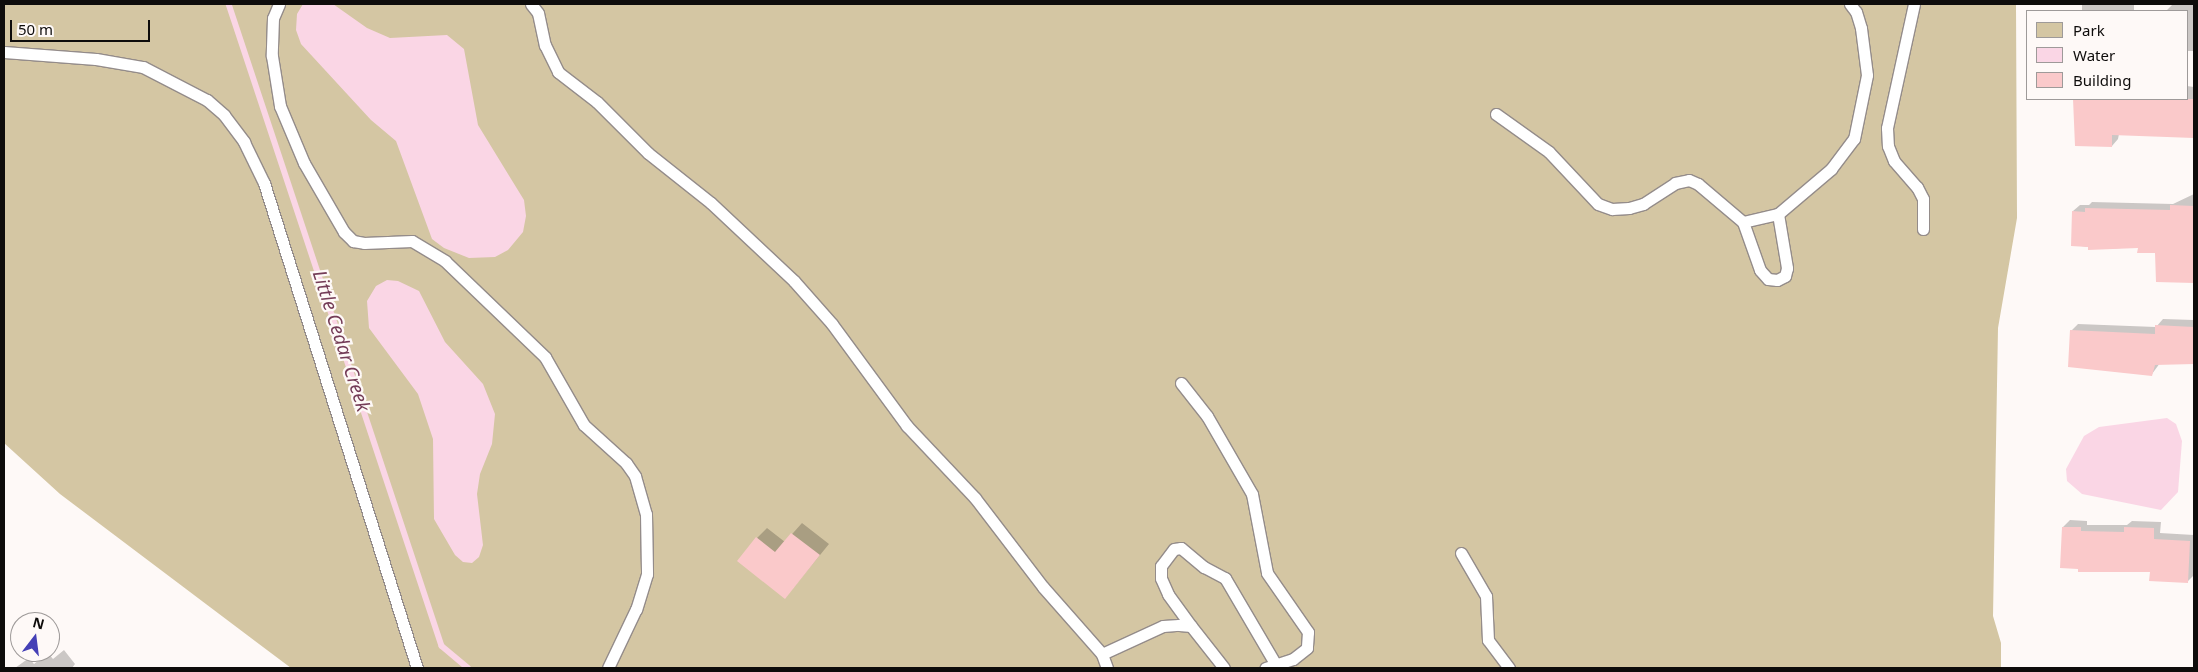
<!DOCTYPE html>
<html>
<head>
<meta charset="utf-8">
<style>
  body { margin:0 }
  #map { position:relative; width:2198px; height:672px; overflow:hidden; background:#fef9f7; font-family:"Noto Sans",sans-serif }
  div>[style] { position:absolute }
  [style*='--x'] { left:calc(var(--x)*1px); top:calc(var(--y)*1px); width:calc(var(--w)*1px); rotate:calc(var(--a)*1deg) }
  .green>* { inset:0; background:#d4c6a3 }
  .water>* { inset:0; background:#fad6e5 }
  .shadow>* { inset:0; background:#0003; transform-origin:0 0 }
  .stream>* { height:5.5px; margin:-2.75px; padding:0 2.75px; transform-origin:2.75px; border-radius:2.75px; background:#fad6e5 }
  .building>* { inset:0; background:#fac9ca }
  .roads { filter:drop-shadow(1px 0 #948c8a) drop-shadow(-1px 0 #948c8a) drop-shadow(0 1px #948c8a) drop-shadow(0 -1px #948c8a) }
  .service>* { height:11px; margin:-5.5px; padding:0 5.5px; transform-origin:5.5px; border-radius:5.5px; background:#fff }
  span { translate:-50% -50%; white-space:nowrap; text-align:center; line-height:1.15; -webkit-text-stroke:4.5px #fef9f7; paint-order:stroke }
  .water-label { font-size:19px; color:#743c57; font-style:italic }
  .frame { position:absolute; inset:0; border:5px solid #0e0c0b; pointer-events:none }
  .legend { position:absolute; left:2026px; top:10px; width:162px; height:90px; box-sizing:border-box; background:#fef9f7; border:1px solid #9e9a99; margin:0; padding:6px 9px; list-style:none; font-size:15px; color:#0e0c0b }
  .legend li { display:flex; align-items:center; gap:10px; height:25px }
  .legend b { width:25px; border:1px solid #9e9a99 }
  .north { position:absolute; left:10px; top:612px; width:50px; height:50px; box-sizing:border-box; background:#fef9f7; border:1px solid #9e9a99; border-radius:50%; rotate:15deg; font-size:14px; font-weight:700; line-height:20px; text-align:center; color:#0e0c0b }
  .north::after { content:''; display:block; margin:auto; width:18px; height:22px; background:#4540b6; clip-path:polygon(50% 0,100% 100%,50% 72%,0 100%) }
  .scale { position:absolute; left:10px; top:20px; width:140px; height:22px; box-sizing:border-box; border:2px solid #0e0c0b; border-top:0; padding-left:6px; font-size:15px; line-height:18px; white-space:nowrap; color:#0e0c0b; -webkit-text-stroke:4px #fef9f7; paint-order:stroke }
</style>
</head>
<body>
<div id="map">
  <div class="green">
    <i style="clip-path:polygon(4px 4px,2016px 4px,2017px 218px,1998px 328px,1993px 616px,2001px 643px,2001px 668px,291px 668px,60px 494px,4px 443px)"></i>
  </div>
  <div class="water">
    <i style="clip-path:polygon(303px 4px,333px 4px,367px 28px,390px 38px,447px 35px,464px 49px,478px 125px,524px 200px,526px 216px,523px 232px,508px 250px,495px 257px,469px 258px,444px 248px,432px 239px,396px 141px,371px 120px,301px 44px,296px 30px,297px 14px)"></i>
    <i style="clip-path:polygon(387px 280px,398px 281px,419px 291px,445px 342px,483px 384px,495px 414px,492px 444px,480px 474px,477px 494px,483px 545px,479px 557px,472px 563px,463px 562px,455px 555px,434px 519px,433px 439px,418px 394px,369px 328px,367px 301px,376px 286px)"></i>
    <i style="clip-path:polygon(2167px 418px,2176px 424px,2182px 441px,2178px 492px,2161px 510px,2082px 494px,2067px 481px,2066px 469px,2084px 436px,2099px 427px)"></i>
  </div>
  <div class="shadow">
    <i style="left:2082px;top:4px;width:52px;height:7px"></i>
    <i style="clip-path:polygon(2173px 4px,2194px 4px,2194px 51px,2187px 51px,2187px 11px,2166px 11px)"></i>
    <i style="clip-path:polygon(2187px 86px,2194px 87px,2194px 137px,2119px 134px,2118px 139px,2112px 146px,2076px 145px,2075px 99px,2187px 99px)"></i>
    <i style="clip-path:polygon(2194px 194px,2194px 282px,2157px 281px,2157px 252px,2139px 247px,2105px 249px,2073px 245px,2073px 211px,2080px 205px,2089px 205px,2092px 202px,2173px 204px)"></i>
    <i style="clip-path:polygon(2163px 319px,2194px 320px,2194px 363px,2160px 363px,2152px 374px,2071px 331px,2078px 324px,2156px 327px)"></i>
    <i style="clip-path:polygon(2070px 520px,2087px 521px,2087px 525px,2127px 525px,2132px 521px,2161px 522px,2160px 533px,2194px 535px,2194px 575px,2188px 581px,2151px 570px,2063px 527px)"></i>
    <i style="clip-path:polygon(802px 523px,829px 544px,785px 598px,757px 538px,767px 528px,785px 542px)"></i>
    <i style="clip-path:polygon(64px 650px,75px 664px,72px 668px,15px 668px,29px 658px,34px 664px,48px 653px,53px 659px)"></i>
  </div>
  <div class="stream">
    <i style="--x:229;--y:4;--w:676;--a:71.65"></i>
    <i style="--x:442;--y:646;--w:34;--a:40"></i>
  </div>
  <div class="building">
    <i style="clip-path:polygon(2073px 99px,2194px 99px,2194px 138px,2112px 135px,2112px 147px,2075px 146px)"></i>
    <i style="clip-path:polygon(2170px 205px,2194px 206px,2194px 283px,2156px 282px,2155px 253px,2137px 253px,2138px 248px,2088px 250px,2088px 247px,2071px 246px,2072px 211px,2085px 212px,2085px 208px,2170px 210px)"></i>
    <i style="clip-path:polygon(2155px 325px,2194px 327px,2194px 364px,2155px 365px,2152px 376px,2068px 367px,2070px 330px,2155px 334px)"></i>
    <i style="clip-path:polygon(2062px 527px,2081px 527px,2081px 531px,2124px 532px,2124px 527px,2154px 528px,2154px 539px,2190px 541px,2188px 583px,2149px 581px,2150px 572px,2078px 572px,2078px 569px,2060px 568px)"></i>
    <i style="clip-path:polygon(791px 533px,820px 555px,785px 599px,737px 561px,756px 537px,775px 552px)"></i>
  </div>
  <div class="roads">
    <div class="service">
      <i style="--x:279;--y:4;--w:15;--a:113"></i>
      <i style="--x:273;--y:18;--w:38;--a:92"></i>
      <i style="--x:272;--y:56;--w:51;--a:80.9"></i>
      <i style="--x:280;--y:106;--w:62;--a:67.2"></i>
      <i style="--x:304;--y:163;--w:80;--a:59.9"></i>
      <i style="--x:344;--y:232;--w:13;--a:45"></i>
      <i style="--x:353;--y:241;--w:11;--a:10"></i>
      <i style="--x:364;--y:243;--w:48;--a:-2.4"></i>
      <i style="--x:412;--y:241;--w:39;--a:31"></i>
      <i style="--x:445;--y:261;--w:139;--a:43.8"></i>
      <i style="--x:545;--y:357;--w:78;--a:60.2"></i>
      <i style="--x:584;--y:425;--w:57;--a:42.1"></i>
      <i style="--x:626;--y:463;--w:16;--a:55"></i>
      <i style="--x:635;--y:476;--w:40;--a:74"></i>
      <i style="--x:646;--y:514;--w:60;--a:89"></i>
      <i style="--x:647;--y:574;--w:37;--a:107"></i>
      <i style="--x:636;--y:609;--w:65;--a:115.4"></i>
      <i style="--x:531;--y:4;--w:11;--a:52"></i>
      <i style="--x:538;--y:13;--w:33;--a:78"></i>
      <i style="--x:545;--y:45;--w:30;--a:64"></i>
      <i style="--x:558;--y:72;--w:49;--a:37.6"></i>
      <i style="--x:597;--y:102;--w:72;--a:45"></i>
      <i style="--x:648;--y:153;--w:80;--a:38.4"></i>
      <i style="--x:711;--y:203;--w:114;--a:43.2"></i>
      <i style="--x:794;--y:281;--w:57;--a:48.5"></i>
      <i style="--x:832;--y:324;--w:127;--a:53.7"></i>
      <i style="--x:907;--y:426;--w:99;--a:46.6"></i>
      <i style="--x:975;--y:498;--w:112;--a:52.6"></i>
      <i style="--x:1043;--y:587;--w:89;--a:48.6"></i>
      <i style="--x:1914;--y:4;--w:127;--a:102.3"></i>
      <i style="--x:1887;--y:128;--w:18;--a:87"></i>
      <i style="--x:1888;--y:146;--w:16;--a:68"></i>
      <i style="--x:1894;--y:161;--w:35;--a:49"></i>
      <i style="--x:1917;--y:187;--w:13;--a:63"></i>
      <i style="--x:1923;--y:199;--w:30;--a:90"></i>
      <i style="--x:4;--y:52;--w:92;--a:4.4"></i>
      <i style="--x:96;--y:59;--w:48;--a:9.7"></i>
      <i style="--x:143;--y:67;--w:72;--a:27.3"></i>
      <i style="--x:207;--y:100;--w:23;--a:41"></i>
      <i style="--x:224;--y:115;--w:34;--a:53"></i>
      <i style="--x:244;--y:142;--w:46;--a:64"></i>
      <i style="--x:264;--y:183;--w:509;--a:72.49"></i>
      <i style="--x:1496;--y:114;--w:65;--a:35.6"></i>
      <i style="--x:1549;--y:152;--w:71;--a:46.7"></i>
      <i style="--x:1598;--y:204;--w:15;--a:20"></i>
      <i style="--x:1612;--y:209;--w:17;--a:-3"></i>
      <i style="--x:1629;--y:208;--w:15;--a:-16"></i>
      <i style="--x:1643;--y:204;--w:38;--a:-33"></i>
      <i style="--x:1675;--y:183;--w:14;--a:-12"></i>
      <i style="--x:1689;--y:180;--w:10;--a:24"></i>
      <i style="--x:1698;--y:184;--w:59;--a:40.2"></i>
      <i style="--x:1778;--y:214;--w:55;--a:80.5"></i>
      <i style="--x:1787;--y:268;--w:8;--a:104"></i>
      <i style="--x:1785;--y:276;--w:9;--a:153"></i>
      <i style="--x:1777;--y:280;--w:9;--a:-174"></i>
      <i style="--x:1768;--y:279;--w:12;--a:-132"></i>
      <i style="--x:1760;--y:270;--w:51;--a:-109.5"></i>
      <i style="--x:1743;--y:222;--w:36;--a:-13"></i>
      <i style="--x:1778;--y:214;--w:70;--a:-40.3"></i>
      <i style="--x:1831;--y:169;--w:38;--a:-53"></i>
      <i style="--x:1854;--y:139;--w:65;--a:-78.5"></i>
      <i style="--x:1867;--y:75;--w:47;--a:-97.3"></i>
      <i style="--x:1861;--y:28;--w:17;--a:-107"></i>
      <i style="--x:1856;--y:12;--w:10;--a:-127"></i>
      <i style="--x:1181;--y:383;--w:42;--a:51.8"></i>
      <i style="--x:1207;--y:416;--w:90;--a:60"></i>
      <i style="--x:1252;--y:494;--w:80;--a:79.2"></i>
      <i style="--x:1267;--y:573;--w:72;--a:55.2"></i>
      <i style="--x:1308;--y:632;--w:16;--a:94"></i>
      <i style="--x:1307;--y:648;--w:18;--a:142"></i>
      <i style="--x:1293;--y:659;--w:29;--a:162"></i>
      <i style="--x:1461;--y:553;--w:50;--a:59.8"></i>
      <i style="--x:1486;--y:596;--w:44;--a:87.4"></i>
      <i style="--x:1488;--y:640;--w:35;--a:53"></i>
      <i style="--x:1191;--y:626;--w:39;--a:-126"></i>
      <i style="--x:1168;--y:594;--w:17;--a:-114"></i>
      <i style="--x:1161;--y:578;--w:12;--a:-90"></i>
      <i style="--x:1161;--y:566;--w:21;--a:-53"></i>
      <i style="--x:1174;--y:549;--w:7;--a:-8"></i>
      <i style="--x:1181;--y:548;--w:30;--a:40"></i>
      <i style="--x:1204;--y:567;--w:24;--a:28"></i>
      <i style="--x:1225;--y:578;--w:101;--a:59.6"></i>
      <i style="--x:1107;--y:668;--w:15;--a:-110"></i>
      <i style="--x:1102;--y:654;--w:67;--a:-24.7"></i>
      <i style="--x:1163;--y:626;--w:16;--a:-4"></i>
      <i style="--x:1179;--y:625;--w:12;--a:5"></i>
      <i style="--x:1191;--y:626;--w:53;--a:51.8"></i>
    </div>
  </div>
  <div class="water-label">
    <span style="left:341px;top:341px;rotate:72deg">Little Cedar Creek</span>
  </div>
  <div class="frame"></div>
  <ul class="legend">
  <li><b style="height:14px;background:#d4c6a3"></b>Park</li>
  <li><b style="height:14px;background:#fad6e5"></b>Water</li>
  <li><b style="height:14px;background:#fac9ca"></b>Building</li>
  </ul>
  <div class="north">N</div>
  <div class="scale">50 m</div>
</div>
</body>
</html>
